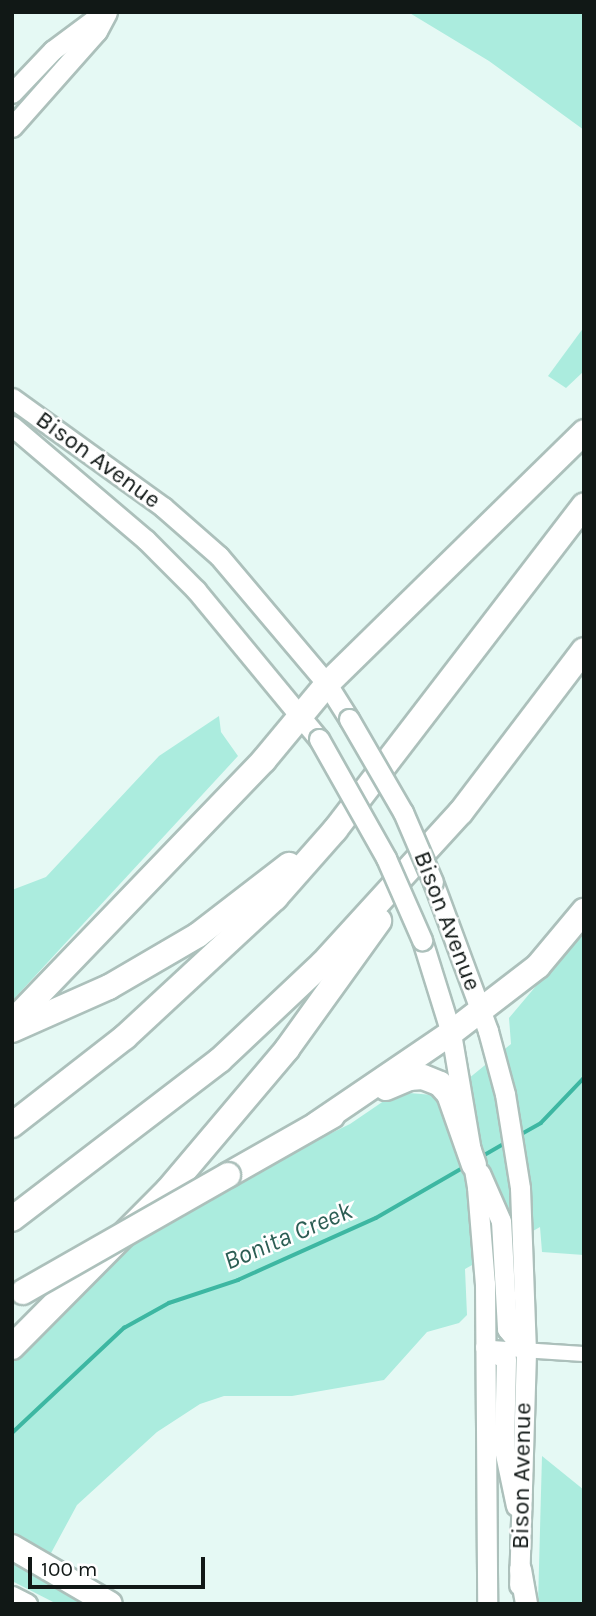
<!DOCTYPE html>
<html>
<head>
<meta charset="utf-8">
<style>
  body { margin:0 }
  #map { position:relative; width:596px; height:1616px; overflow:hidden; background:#e5f9f4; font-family:Karla,sans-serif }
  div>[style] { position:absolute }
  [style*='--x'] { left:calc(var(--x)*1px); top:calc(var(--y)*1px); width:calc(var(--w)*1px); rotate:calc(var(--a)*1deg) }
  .green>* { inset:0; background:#abecde }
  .stream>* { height:3.5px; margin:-1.75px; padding:0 1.75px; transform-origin:1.75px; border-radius:1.75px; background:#3db7a2 }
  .roads { filter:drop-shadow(2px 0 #acc0bb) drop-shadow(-2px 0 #acc0bb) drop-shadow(0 2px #acc0bb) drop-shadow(0 -2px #acc0bb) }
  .street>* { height:14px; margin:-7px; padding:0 7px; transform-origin:7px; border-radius:7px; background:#fff }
  .secondary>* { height:19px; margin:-9.5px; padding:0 9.5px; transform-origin:9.5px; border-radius:9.5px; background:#fff }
  .primary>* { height:21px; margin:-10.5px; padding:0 10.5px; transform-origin:10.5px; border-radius:10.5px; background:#fff }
  .highway>* { height:24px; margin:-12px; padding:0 12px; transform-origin:12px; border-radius:12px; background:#fff }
  .bridges { filter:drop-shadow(2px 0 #acc0bb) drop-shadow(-2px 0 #acc0bb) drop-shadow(0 2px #acc0bb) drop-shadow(0 -2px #acc0bb) }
  .secondary-bridge>* { height:19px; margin:-9.5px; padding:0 9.5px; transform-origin:9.5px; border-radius:9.5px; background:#fff }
  .highway-bridge>* { height:24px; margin:-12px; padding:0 12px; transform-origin:12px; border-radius:12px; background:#fff }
  span { translate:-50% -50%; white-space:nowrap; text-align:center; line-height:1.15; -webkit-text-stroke:5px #fff; paint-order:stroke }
  .street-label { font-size:24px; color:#111816 }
  .water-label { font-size:26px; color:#2c5e54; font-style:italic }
  .frame { position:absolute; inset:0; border:14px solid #111816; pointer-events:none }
  .scale { position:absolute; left:28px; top:1557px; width:177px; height:32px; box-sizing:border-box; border:4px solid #111816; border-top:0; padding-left:9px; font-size:21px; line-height:24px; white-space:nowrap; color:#111816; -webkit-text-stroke:5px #fff; paint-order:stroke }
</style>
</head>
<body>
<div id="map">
  <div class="green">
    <i style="clip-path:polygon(408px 12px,584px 12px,584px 130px,489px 61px)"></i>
    <i style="clip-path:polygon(584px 327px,584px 371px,566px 388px,548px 376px)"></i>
    <i style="clip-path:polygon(219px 716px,221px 732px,238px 756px,12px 1001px,12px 890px,46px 877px,159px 756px)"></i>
    <i style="clip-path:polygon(584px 929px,584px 1255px,542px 1252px,540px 1227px,465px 1269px,467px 1315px,459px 1323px,427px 1332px,384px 1380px,292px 1396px,224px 1396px,200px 1404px,157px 1432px,77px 1505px,50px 1555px,33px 1549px,12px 1533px,12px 1360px,139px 1235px,228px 1183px,350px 1124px,397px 1092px,433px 1095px,441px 1101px,511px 1044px,509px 1018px)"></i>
    <i style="clip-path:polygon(542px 1456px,584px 1490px,584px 1604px,538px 1604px)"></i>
    <i style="clip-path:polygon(12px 1558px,39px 1577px,81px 1604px,57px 1604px,12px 1581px)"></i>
  </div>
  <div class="stream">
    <i style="--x:518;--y:1136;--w:26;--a:-29"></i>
    <i style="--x:541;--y:1123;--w:62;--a:-46.3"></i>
    <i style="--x:481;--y:1157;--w:28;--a:-30"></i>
    <i style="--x:12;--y:1433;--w:154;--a:-43.2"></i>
    <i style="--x:124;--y:1328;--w:51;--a:-29.1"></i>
    <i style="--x:169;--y:1303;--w:73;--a:-18.4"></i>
    <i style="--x:238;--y:1280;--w:151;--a:-24.2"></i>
    <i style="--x:376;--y:1218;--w:104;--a:-30"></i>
  </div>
  <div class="roads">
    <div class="street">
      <i style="--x:491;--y:1348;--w:93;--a:3.7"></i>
    </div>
    <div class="secondary">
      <i style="--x:12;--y:93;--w:59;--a:-46.4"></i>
      <i style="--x:53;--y:50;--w:64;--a:-36.7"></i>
      <i style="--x:12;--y:127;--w:128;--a:-48.5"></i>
      <i style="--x:97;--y:31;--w:21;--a:-62"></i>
      <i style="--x:12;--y:398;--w:186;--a:35.8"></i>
      <i style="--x:163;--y:507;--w:74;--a:41.2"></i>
      <i style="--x:219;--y:556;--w:167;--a:49.8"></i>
      <i style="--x:327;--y:684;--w:41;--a:57.8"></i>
      <i style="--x:12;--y:426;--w:176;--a:40.4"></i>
      <i style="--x:146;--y:540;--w:71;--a:45"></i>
      <i style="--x:196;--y:590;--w:193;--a:50.5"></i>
      <i style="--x:433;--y:882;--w:159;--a:69.7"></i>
      <i style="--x:488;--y:1031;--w:65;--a:74.9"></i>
      <i style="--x:505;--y:1094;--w:95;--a:80.9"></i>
      <i style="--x:520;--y:1188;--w:164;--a:87.9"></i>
      <i style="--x:526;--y:1352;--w:233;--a:91.7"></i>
      <i style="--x:422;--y:940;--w:97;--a:72.7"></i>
      <i style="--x:451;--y:1033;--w:156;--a:80.4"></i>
      <i style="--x:477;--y:1187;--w:97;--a:85.3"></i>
      <i style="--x:485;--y:1284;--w:320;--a:89.6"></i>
      <i style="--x:480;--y:1173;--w:52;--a:66.4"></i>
      <i style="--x:501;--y:1221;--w:108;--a:86.8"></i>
      <i style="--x:507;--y:1329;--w:30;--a:50"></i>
      <i style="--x:485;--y:1347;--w:24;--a:30"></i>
      <i style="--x:506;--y:1359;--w:90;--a:91.3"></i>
      <i style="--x:504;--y:1449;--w:58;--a:78.1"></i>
    </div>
    <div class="primary">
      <i style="--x:520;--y:1569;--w:36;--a:80"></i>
      <i style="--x:12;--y:1597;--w:16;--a:27"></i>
    </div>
    <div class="highway">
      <i style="--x:12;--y:1022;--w:364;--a:-46.1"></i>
      <i style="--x:264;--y:760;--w:99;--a:-50.3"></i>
      <i style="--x:327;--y:684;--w:360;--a:-44.4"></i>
      <i style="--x:12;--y:1030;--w:106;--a:-23.9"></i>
      <i style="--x:109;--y:987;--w:103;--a:-30.3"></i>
      <i style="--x:198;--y:935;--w:115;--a:-37.6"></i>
      <i style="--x:386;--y:1088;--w:25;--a:-23"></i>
      <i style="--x:409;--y:1078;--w:14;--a:-4"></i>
      <i style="--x:423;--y:1077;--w:18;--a:22"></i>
      <i style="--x:440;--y:1084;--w:13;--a:48"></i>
      <i style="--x:449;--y:1094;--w:75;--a:70.6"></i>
      <i style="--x:317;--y:1124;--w:162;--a:-34.2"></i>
      <i style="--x:451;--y:1033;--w:110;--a:-37.6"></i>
      <i style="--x:538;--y:966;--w:72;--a:-50.1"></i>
      <i style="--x:12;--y:1125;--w:143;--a:-37.9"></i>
      <i style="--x:125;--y:1037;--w:205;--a:-42.8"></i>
      <i style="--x:275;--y:898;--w:91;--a:-48.6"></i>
      <i style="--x:335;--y:830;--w:409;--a:-52.5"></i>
      <i style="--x:228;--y:1175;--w:120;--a:-29.6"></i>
      <i style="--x:12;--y:1219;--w:262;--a:-37.4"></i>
      <i style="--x:220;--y:1060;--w:140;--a:-43.3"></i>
      <i style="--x:322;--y:964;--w:206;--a:-47.6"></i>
      <i style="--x:461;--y:812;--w:203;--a:-52.8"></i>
      <i style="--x:12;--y:1347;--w:221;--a:-45.2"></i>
      <i style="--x:168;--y:1190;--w:185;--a:-49.8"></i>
      <i style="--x:287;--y:1049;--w:158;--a:-54.3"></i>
      <i style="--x:12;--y:1547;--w:113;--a:30.2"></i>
    </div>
  </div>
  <div class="bridges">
    <div class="secondary-bridge">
      <i style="--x:349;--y:719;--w:108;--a:59.9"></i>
      <i style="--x:403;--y:812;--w:76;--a:66.8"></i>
      <i style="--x:319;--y:739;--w:137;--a:60.6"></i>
      <i style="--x:386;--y:858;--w:90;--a:66.3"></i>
    </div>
    <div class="highway-bridge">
      <i style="--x:23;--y:1292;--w:236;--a:-29.7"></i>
    </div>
  </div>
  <div class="street-label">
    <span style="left:98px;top:460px;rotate:36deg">Bison Avenue</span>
    <span style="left:447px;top:921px;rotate:69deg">Bison Avenue</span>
    <span style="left:522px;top:1476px;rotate:-89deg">Bison Avenue</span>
  </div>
  <div class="water-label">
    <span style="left:288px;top:1236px;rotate:-23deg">Bonita Creek</span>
  </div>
  <div class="frame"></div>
  <div class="scale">100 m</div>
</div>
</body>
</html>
